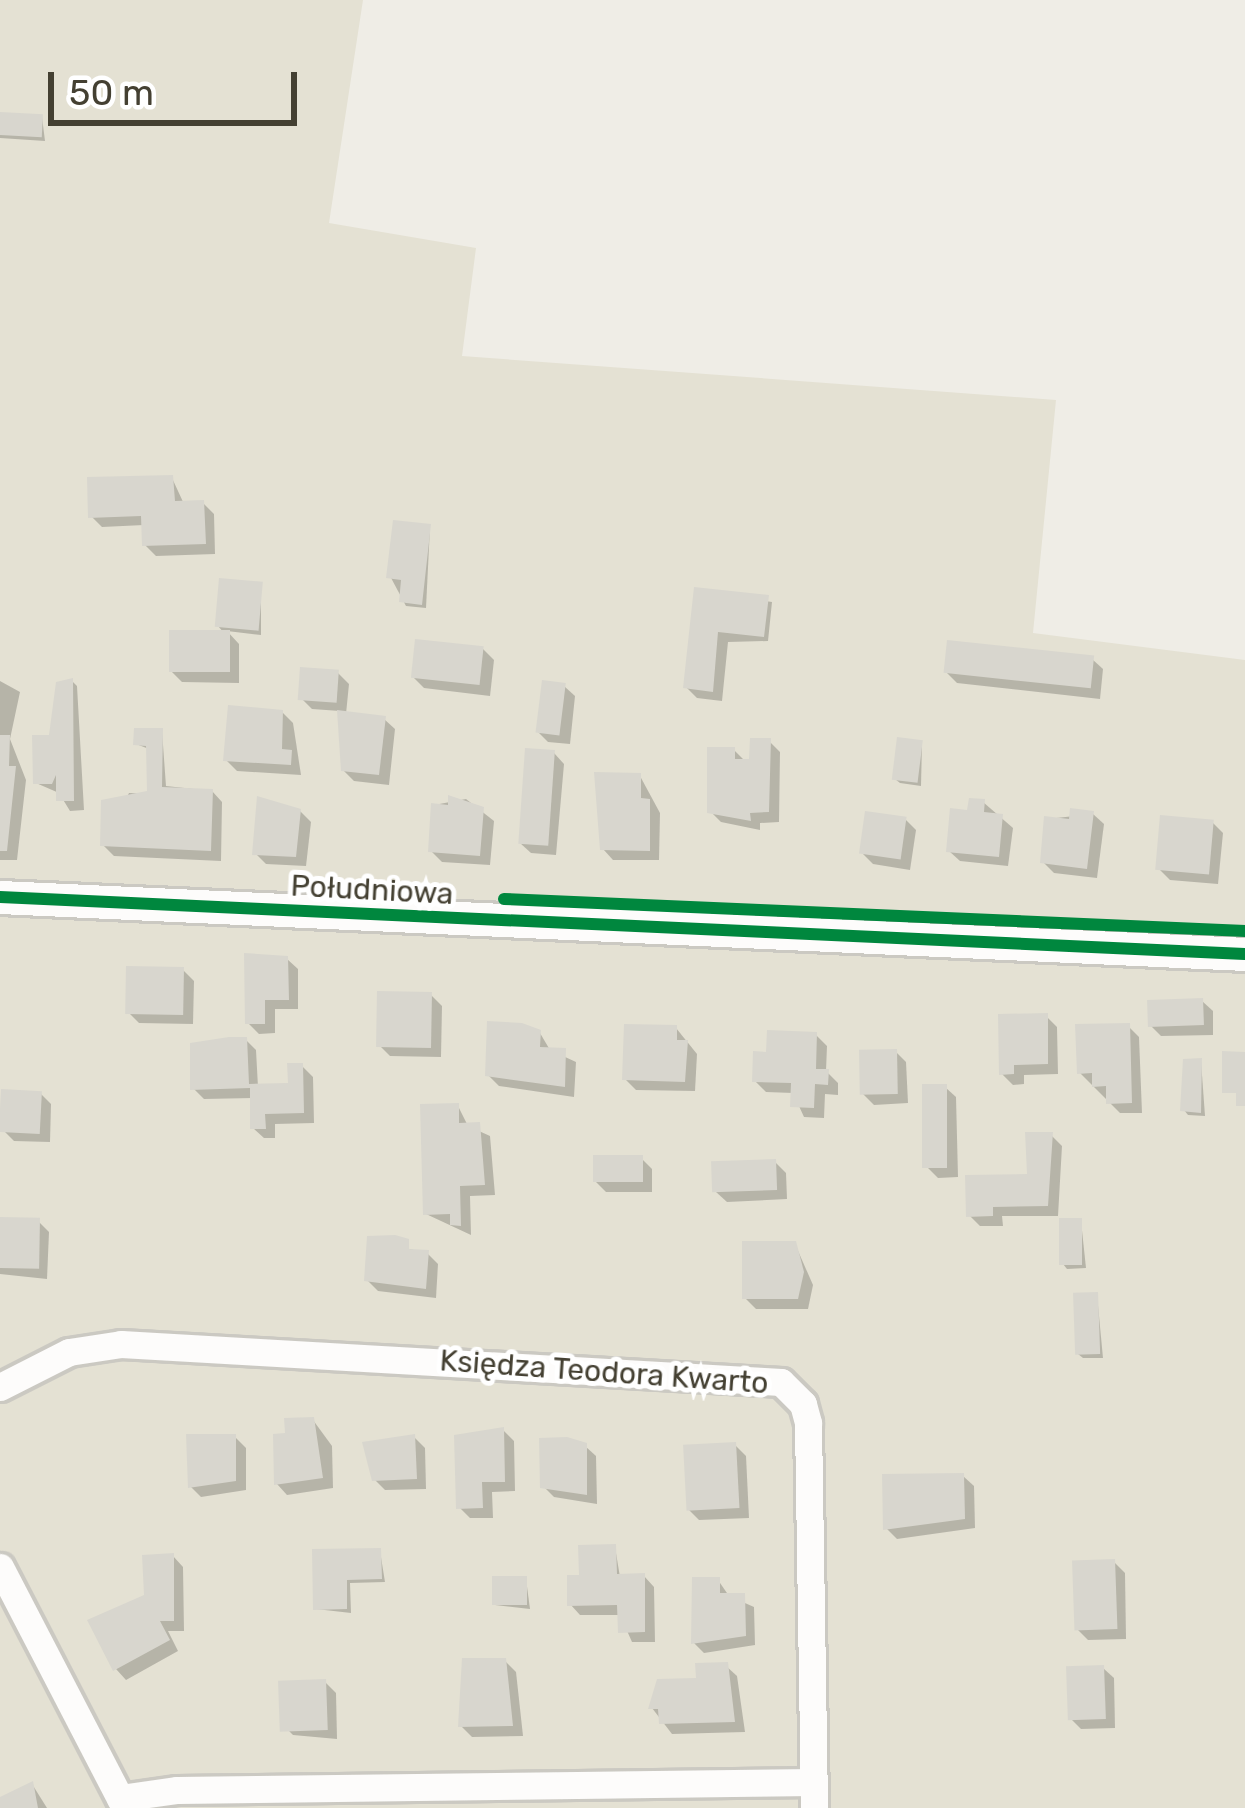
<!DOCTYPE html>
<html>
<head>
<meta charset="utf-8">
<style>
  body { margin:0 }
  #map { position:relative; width:1245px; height:1808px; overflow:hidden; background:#efede6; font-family:Rubik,sans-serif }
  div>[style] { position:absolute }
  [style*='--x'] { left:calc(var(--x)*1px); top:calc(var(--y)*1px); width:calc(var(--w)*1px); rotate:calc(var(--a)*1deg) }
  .residential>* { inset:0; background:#e4e1d3 }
  .shadow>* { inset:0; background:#0003 }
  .building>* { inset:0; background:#d8d6ce; transform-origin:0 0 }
  .roads { filter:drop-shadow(3px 0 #cbc9c2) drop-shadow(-3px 0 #cbc9c2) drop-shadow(0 3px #cbc9c2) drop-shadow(0 -3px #cbc9c2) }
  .minor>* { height:27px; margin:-13.5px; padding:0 13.5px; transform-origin:13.5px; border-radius:13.5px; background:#fdfcfb }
  .tertiary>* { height:33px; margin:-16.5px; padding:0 16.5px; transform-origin:16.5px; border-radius:16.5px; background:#fdfcfb }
  .cycleway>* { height:12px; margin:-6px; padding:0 6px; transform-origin:6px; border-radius:6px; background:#00873e }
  span { translate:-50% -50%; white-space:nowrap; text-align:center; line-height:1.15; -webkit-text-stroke:10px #fff; paint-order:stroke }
  .street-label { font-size:30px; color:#444032 }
  .scale { position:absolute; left:48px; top:72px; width:249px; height:54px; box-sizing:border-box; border:6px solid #444032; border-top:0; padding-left:15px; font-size:36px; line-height:42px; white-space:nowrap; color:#444032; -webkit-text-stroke:9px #fff; paint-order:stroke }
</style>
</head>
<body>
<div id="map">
  <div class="residential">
    <i style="clip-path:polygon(0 0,363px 0,329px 223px,476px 248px,462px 356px,1056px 400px,1033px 633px,1245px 660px,1245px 1808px,0 1808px)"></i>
  </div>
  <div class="shadow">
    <i style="clip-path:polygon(0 115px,42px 117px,45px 141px,0 138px)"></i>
    <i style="clip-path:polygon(172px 478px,184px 504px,203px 503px,214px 514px,215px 554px,156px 556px,145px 545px,144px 525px,102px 527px,91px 516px)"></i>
    <i style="clip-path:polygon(430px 527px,426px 608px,406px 606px,390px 576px)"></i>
    <i style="clip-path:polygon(261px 585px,261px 635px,227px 631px,239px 644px,239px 683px,182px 682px,171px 671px,224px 633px,218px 626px)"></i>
    <i style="clip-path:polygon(697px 590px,772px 602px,768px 641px,728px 642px,722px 701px,697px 698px,686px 687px)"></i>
    <i style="clip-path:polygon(483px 649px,494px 660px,490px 696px,424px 688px,413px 677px)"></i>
    <i style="clip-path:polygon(1092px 659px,1103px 669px,1100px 699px,957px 683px,946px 672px)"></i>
    <i style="clip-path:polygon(338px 673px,349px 684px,346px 714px,384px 719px,395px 729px,389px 785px,354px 781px,343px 770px,340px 711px,312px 709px,301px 698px)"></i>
    <i style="clip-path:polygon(0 681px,20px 692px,10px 739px,26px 780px,17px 860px,0 860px)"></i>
    <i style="clip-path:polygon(72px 681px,77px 686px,84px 810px,70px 811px,59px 793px,36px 783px)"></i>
    <i style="clip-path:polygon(564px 686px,575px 696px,570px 744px,548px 742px,537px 731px)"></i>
    <i style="clip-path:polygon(282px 712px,293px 723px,301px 775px,237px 771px,226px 760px)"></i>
    <i style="clip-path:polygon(162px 731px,166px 786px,212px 791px,222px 802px,221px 861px,114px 856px,103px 845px,129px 793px,150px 794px,149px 749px,136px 744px)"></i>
    <i style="clip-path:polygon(769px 741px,780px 752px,779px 822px,760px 823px,760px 830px,721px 822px,710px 811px,734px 750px,746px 762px)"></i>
    <i style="clip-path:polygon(922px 743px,921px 786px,900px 783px,895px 779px)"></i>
    <i style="clip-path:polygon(554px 753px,564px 764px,556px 855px,531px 853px,520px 843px)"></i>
    <i style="clip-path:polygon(640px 776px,660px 813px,659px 860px,613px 860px,603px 849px)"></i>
    <i style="clip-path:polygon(466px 799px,494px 821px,490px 865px,442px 862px,431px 851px,434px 805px)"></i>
    <i style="clip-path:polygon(983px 802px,1013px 828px,1008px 866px,960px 861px,949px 851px)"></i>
    <i style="clip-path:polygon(300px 811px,311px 822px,306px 866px,266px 864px,255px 853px)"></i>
    <i style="clip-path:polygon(1093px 814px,1104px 824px,1097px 878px,1054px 873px,1043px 862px,1047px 819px)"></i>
    <i style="clip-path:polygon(905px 819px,916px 830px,910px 870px,873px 864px,862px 853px)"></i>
    <i style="clip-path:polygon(1212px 822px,1223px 833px,1218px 884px,1170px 880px,1159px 869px)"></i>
    <i style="clip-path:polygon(287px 959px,298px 969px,298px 1009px,275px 1009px,275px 1033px,259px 1034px,248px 1023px)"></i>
    <i style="clip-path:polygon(183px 970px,194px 981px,193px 1024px,139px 1023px,129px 1013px)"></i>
    <i style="clip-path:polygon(431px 995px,442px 1006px,441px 1057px,390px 1056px,379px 1045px)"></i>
    <i style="clip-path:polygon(1202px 1001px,1213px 1011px,1213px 1035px,1161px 1036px,1150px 1025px)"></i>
    <i style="clip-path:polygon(1046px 1016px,1057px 1027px,1058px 1074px,1024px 1075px,1024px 1084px,1013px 1085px,1002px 1074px)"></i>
    <i style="clip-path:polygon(1128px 1026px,1139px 1037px,1142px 1113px,1120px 1113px,1080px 1073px)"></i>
    <i style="clip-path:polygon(676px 1028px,697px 1054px,695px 1091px,636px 1090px,625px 1079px)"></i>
    <i style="clip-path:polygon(540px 1033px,550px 1050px,576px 1062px,574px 1097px,499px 1086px,488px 1075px)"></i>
    <i style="clip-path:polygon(816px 1035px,827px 1046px,826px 1071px,838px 1083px,838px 1095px,825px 1094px,824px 1118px,804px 1117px,793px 1093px,766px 1092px,755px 1081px,769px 1055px)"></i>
    <i style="clip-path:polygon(246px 1040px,256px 1050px,258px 1087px,291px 1086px,302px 1066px,313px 1077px,314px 1123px,275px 1124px,275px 1138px,264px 1138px,253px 1128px,253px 1098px,204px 1099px,193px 1088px)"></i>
    <i style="clip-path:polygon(896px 1052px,906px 1062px,908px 1103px,874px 1105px,863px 1094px)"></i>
    <i style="clip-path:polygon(1201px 1061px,1205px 1116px,1188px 1115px,1184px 1110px)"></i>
    <i style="clip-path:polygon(945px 1087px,956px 1097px,958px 1177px,938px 1178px,927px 1167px)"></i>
    <i style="clip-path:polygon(40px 1093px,51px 1104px,50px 1142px,14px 1141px,4px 1131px)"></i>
    <i style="clip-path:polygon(458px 1106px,468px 1126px,490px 1136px,495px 1195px,470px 1196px,471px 1235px,426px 1214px)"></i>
    <i style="clip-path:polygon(1051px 1135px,1062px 1146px,1058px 1216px,1002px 1216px,1003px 1226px,980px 1226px,969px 1215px,1030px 1177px)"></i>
    <i style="clip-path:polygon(641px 1158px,652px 1169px,652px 1192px,606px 1192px,595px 1181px)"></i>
    <i style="clip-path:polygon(775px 1162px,786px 1173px,787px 1199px,727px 1202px,716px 1192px)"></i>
    <i style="clip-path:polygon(0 1220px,38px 1221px,49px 1232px,47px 1279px,0 1274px)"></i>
    <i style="clip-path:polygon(1081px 1221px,1086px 1268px,1067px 1269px,1063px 1264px)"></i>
    <i style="clip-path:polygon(370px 1240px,427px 1253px,438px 1264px,436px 1298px,378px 1291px,367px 1280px)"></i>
    <i style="clip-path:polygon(795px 1244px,813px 1285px,808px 1309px,756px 1309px,745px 1298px)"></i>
    <i style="clip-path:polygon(1097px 1295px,1103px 1358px,1083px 1358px,1078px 1354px)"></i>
    <i style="clip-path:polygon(313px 1420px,332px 1446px,333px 1488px,287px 1495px,277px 1484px,287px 1436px)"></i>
    <i style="clip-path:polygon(503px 1430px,514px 1441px,515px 1491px,492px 1492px,493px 1518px,470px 1518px,459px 1507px)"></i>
    <i style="clip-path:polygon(235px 1437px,246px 1448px,246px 1490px,201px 1497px,191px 1487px)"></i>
    <i style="clip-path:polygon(414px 1437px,425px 1448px,426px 1489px,385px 1490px,374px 1479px)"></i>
    <i style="clip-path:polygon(735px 1445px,746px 1456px,749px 1518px,699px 1520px,688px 1509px)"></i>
    <i style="clip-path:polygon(585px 1446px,596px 1456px,597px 1504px,554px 1497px,543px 1486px)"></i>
    <i style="clip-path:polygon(963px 1476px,974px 1486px,975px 1528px,897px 1539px,886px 1528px)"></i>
    <i style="clip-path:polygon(615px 1547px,620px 1577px,644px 1576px,654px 1587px,655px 1642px,632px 1642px,620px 1615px,580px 1615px,570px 1604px)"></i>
    <i style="clip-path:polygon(380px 1551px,385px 1582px,350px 1583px,351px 1613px,316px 1609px,315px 1552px)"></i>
    <i style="clip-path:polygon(173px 1556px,183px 1567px,184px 1631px,168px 1631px,178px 1651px,126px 1680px,116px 1669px)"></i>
    <i style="clip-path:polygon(1114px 1562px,1125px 1573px,1126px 1639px,1088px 1640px,1077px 1629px)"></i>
    <i style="clip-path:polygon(526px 1579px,530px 1609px,495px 1605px)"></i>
    <i style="clip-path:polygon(718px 1580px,729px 1596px,754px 1607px,755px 1645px,704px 1653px,694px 1643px)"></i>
    <i style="clip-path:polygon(505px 1661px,516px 1672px,523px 1736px,472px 1737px,461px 1726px)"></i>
    <i style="clip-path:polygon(726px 1666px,737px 1676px,745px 1732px,672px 1734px,652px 1708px)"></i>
    <i style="clip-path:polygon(1103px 1668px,1114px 1678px,1115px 1728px,1081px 1729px,1070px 1718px)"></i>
    <i style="clip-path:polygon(325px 1682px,336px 1693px,337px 1739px,293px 1735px,282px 1724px)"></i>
    <i style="clip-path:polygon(32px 1784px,47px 1808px,0 1808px,0 1800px)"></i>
  </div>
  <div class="building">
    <i style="left:0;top:112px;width:43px;height:23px;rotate:3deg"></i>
    <i style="clip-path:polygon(173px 475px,175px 501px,204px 500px,206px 544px,142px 546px,141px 516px,88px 518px,87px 477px)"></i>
    <i style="clip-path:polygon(393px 520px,431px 524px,422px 605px,399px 602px,401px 580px,386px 578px)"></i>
    <i style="left:219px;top:578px;width:44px;height:49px;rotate:5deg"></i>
    <i style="clip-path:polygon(694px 587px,769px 595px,764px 637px,718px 632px,713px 692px,683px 688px)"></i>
    <i style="left:169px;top:630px;width:61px;height:42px"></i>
    <i style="left:415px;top:639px;width:69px;height:39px;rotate:6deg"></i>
    <i style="left:947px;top:640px;width:148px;height:33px;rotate:6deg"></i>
    <i style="left:300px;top:667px;width:39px;height:33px;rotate:4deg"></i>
    <i style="clip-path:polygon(73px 678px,74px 801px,56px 801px,56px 775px,52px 784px,33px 784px,32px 735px,49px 735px,56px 682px)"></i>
    <i style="left:542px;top:680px;width:24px;height:53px;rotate:7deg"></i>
    <i style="clip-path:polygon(228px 705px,283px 710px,282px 749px,292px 750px,291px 765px,223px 761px)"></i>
    <i style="clip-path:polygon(337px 710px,386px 716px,379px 775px,341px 771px)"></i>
    <i style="clip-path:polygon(134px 728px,163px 728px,162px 787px,213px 789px,211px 851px,100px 846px,101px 800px,147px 791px,146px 746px,133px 745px)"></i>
    <i style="clip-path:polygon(0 735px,10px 735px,9px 766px,16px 766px,7px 851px,0 851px)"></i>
    <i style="left:897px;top:737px;width:26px;height:43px;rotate:7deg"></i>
    <i style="clip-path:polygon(750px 738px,771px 738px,769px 812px,750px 813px,751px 821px,707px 813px,707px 747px,735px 747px,735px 759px,749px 759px)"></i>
    <i style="left:525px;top:748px;width:30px;height:96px;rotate:4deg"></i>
    <i style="clip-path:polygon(594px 772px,641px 773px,641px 798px,650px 799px,650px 851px,600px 850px)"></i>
    <i style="clip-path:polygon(448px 795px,484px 807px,480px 856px,428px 852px,431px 803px,448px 805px)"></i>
    <i style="clip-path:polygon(257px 796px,301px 809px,296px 857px,252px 855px)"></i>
    <i style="clip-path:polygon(969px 798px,985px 799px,984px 812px,1003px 814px,999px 857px,946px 852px,950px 808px,967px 810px)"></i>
    <i style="clip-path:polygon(1070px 808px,1094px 811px,1087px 869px,1040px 863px,1044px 816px,1069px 819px)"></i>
    <i style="left:865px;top:811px;width:42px;height:43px;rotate:8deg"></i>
    <i style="left:1160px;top:815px;width:54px;height:55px;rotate:5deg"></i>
    <i style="clip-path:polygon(244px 953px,288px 956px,289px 1000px,265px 1000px,265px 1024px,245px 1024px)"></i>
    <i style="left:126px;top:966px;width:58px;height:48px;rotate:1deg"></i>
    <i style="left:377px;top:991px;width:55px;height:56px;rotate:1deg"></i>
    <i style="left:1203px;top:998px;width:27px;height:56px;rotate:88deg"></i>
    <i style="clip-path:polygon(1048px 1013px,1048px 1064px,1014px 1065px,1014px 1074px,999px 1075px,998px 1014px)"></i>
    <i style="clip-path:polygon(487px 1021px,522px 1023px,541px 1030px,540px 1047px,566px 1048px,565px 1087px,485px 1076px)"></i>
    <i style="clip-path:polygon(1130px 1023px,1132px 1103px,1106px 1104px,1106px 1086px,1092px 1087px,1092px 1073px,1077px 1074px,1075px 1024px)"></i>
    <i style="clip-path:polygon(624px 1024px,677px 1025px,677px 1040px,688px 1040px,685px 1082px,622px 1080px)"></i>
    <i style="clip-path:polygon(767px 1030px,817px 1032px,816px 1069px,829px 1069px,828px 1085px,815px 1084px,814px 1108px,790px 1107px,791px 1083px,752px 1082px,753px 1051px,766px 1052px)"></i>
    <i style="clip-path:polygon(229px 1037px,247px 1037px,249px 1084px,288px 1083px,287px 1063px,303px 1063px,304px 1113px,265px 1114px,266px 1129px,250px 1129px,250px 1088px,190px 1090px,190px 1043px)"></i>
    <i style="left:897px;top:1049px;width:45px;height:38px;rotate:89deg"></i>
    <i style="clip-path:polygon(1222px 1051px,1245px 1052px,1245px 1106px,1236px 1106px,1236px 1093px,1222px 1093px)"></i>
    <i style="clip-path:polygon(1202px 1058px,1201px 1113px,1180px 1111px,1183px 1059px)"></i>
    <i style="left:922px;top:1084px;width:25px;height:84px"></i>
    <i style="left:1px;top:1089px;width:41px;height:43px;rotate:3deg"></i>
    <i style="clip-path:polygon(459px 1103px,459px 1123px,480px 1122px,485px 1185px,460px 1186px,461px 1226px,450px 1225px,450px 1214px,423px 1215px,420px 1104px)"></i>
    <i style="clip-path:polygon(1025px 1132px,1053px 1132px,1048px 1206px,993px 1207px,993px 1216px,966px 1217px,965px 1175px,1027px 1174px)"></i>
    <i style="left:593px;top:1155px;width:50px;height:27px"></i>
    <i style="left:776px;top:1159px;width:31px;height:65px;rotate:88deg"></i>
    <i style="left:0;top:1217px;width:40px;height:51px;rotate:1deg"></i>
    <i style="left:1059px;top:1218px;width:23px;height:47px"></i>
    <i style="clip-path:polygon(395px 1235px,409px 1239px,409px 1249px,429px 1250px,426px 1289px,364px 1281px,367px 1236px)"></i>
    <i style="clip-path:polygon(742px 1241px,796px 1241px,804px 1272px,798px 1299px,742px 1299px)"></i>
    <i style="left:1098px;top:1292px;width:62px;height:25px;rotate:88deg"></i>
    <i style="clip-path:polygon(314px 1417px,323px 1478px,274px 1485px,273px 1434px,285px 1433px,284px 1418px)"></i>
    <i style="clip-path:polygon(504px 1427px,505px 1482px,482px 1482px,483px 1508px,456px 1509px,454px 1435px)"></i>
    <i style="clip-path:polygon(186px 1434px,236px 1434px,236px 1481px,188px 1488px)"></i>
    <i style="clip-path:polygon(415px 1434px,417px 1479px,372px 1481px,362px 1442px)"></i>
    <i style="clip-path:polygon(567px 1437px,587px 1443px,587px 1495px,540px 1488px,539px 1438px)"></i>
    <i style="left:736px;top:1442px;width:66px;height:53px;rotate:87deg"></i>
    <i style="clip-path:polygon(964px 1473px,965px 1519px,883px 1530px,882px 1474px)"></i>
    <i style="clip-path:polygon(616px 1544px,617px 1574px,645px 1573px,645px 1632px,618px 1633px,617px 1605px,567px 1606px,567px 1575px,579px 1575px,578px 1545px)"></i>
    <i style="clip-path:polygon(381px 1548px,382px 1579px,347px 1580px,347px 1609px,313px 1610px,312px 1549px)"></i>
    <i style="clip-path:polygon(174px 1553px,174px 1621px,160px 1621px,170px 1640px,113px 1671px,87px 1620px,144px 1595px,142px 1555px)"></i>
    <i style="left:1115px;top:1559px;width:70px;height:43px;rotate:88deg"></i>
    <i style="left:527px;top:1576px;width:29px;height:35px;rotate:90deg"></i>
    <i style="clip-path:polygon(692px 1577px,720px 1577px,720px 1593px,745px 1593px,746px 1636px,691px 1644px)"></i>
    <i style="clip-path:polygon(462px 1658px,506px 1658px,513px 1726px,458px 1727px)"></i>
    <i style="clip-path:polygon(728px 1662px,735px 1722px,659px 1724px,658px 1709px,648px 1709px,657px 1679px,696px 1678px,695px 1663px)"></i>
    <i style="left:1104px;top:1665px;width:54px;height:38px;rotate:88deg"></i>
    <i style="left:326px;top:1679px;width:51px;height:48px;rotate:88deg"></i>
    <i style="clip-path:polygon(33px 1781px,38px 1808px,0 1808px,0 1797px)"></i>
  </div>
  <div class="roads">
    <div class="minor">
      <i style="--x:0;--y:1387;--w:77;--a:-26.9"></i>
      <i style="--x:69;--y:1352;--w:53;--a:-8.7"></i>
      <i style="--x:121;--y:1344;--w:661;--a:3.3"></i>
      <i style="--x:781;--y:1382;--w:31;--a:45"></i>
      <i style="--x:803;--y:1404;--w:20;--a:75"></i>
      <i style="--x:808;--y:1423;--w:385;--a:89.1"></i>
      <i style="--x:0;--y:1567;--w:271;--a:62.6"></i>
      <i style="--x:120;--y:1798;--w:58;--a:-8"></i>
      <i style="--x:177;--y:1790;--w:636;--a:-0.72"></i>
    </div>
    <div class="tertiary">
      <i style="--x:0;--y:897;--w:1246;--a:2.62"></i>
    </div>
  </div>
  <div class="cycleway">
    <i style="--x:0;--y:897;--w:1246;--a:2.62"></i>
    <i style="--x:504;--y:899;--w:742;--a:2.47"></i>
  </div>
  <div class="street-label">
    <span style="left:372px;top:890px;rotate:3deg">Południowa</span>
    <span style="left:604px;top:1372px;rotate:4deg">Księdza Teodora Kwarto</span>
  </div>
  <div class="scale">50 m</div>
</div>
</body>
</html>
